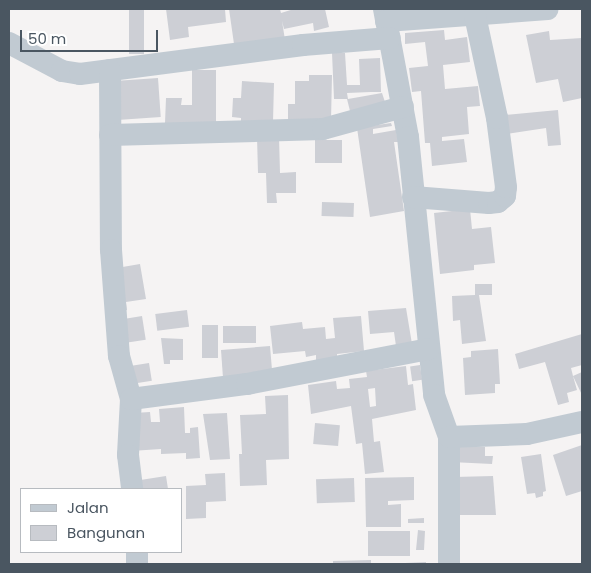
<!DOCTYPE html>
<html>
<head>
<meta charset="utf-8">
<style>
  body { margin:0 }
  #map { position:relative; width:591px; height:573px; overflow:hidden; background:#f5f3f3; font-family:Poppins,sans-serif }
  div>[style] { position:absolute }
  [style*='--x'] { left:calc(var(--x)*1px); top:calc(var(--y)*1px); width:calc(var(--w)*1px); rotate:calc(var(--a)*1deg) }
  .building>* { inset:0; background:#cdcfd5; transform-origin:0 0 }
  .minor>* { height:22px; margin:-11px; padding:0 11px; transform-origin:11px; border-radius:11px; background:#c1cad2 }
  span { translate:-50% -50%; white-space:nowrap; text-align:center; line-height:1.15; -webkit-text-stroke:4.5px #fff; paint-order:stroke }
  .frame { position:absolute; inset:0; border:10px solid #4a5661; pointer-events:none }
  .legend { position:absolute; left:20px; top:488px; width:162px; height:65px; box-sizing:border-box; background:#fff; border:1px solid #b7bbc0; margin:0; padding:6px 9px; list-style:none; font-size:15px; color:#4a5661 }
  .legend li { display:flex; align-items:center; gap:10px; height:25px }
  .legend b { width:25px; border:1px solid #b7bbc0 }
  .scale { position:absolute; left:20px; top:30px; width:138px; height:22px; box-sizing:border-box; border:2px solid #4a5661; border-top:0; padding-left:6px; font-size:15px; line-height:18px; white-space:nowrap; color:#4a5661; -webkit-text-stroke:4px #fff; paint-order:stroke }
</style>
</head>
<body>
<div id="map">
  <div class="building">
    <i style="left:129px;top:9px;width:15px;height:45px"></i>
    <i style="clip-path:polygon(166px 9px,225px 9px,226px 22px,188px 27px,189px 37px,170px 40px)"></i>
    <i style="clip-path:polygon(229px 9px,280px 9px,281px 13px,294px 9px,325px 9px,329px 27px,314px 31px,313px 23px,284px 29px,282px 21px,285px 40px,234px 44px)"></i>
    <i style="clip-path:polygon(444px 30px,445px 40px,467px 37px,470px 62px,443px 65px,445px 89px,478px 86px,480px 106px,467px 107px,469px 134px,442px 137px,442px 141px,464px 139px,467px 162px,432px 166px,430px 143px,425px 143px,421px 91px,412px 92px,409px 68px,428px 66px,425px 42px,405px 44px,405px 33px)"></i>
    <i style="clip-path:polygon(549px 31px,550px 40px,582px 38px,582px 98px,563px 102px,558px 79px,536px 83px,526px 35px)"></i>
    <i style="clip-path:polygon(332px 53px,345px 53px,347px 85px,360px 85px,359px 59px,380px 58px,381px 92px,371px 92px,347px 93px,348px 99px,382px 93px,385px 102px,351px 115px,347px 99px,334px 99px)"></i>
    <i style="clip-path:polygon(192px 70px,216px 70px,216px 125px,165px 123px,166px 98px,182px 98px,181px 105px,192px 105px)"></i>
    <i style="clip-path:polygon(309px 75px,332px 75px,331px 121px,288px 123px,288px 104px,295px 104px,295px 81px,309px 81px)"></i>
    <i style="left:158px;top:78px;width:39px;height:47px;rotate:86deg"></i>
    <i style="clip-path:polygon(242px 81px,274px 83px,273px 122px,241px 121px,241px 118px,232px 117px,233px 98px,241px 98px)"></i>
    <i style="clip-path:polygon(558px 110px,561px 145px,548px 146px,546px 128px,507px 134px,505px 115px)"></i>
    <i style="clip-path:polygon(391px 123px,392px 126px,373px 129px,373px 134px,396px 130px,398px 142px,394px 142px,404px 211px,370px 217px,357px 128px)"></i>
    <i style="clip-path:polygon(279px 136px,280px 173px,296px 172px,296px 193px,276px 193px,277px 203px,267px 203px,266px 173px,258px 173px,257px 137px)"></i>
    <i style="left:315px;top:140px;width:27px;height:23px"></i>
    <i style="left:322px;top:202px;width:32px;height:14px;rotate:2deg"></i>
    <i style="clip-path:polygon(470px 209px,472px 229px,491px 227px,495px 263px,474px 265px,474px 270px,440px 274px,434px 213px)"></i>
    <i style="clip-path:polygon(140px 264px,146px 299px,126px 302px,127px 310px,107px 313px,105px 270px)"></i>
    <i style="clip-path:polygon(475px 284px,492px 284px,492px 295px,479px 295px,486px 341px,462px 344px,460px 320px,453px 321px,452px 296px,475px 295px)"></i>
    <i style="clip-path:polygon(406px 308px,412px 344px,396px 346px,394px 332px,370px 334px,368px 311px)"></i>
    <i style="left:187px;top:310px;width:17px;height:32px;rotate:83deg"></i>
    <i style="left:142px;top:316px;width:24px;height:20px;rotate:81deg"></i>
    <i style="clip-path:polygon(361px 316px,364px 351px,337px 354px,337px 359px,316px 361px,316px 355px,306px 357px,305px 351px,273px 354px,270px 326px,302px 322px,303px 329px,325px 327px,326px 339px,335px 338px,333px 318px)"></i>
    <i style="left:202px;top:325px;width:16px;height:33px"></i>
    <i style="left:223px;top:326px;width:33px;height:17px"></i>
    <i style="clip-path:polygon(582px 334px,582px 365px,571px 368px,573px 376px,582px 372px,582px 395px,573px 376px,577px 390px,567px 393px,569px 402px,558px 405px,545px 362px,519px 369px,515px 354px)"></i>
    <i style="clip-path:polygon(161px 338px,183px 339px,183px 360px,170px 360px,170px 364px,164px 364px)"></i>
    <i style="clip-path:polygon(270px 346px,272px 370px,223px 378px,221px 350px)"></i>
    <i style="clip-path:polygon(498px 349px,500px 384px,495px 384px,495px 393px,465px 395px,463px 358px,471px 357px,471px 351px)"></i>
    <i style="left:149px;top:363px;width:18px;height:32px;rotate:81deg"></i>
    <i style="left:420px;top:365px;width:15px;height:10px;rotate:82deg"></i>
    <i style="clip-path:polygon(evenodd,406px 366px,408px 385px,413px 384px,416px 410px,372px 419px,374px 442px,380px 441px,384px 472px,365px 474px,362px 443px,356px 444px,351px 406px,311px 414px,308px 385px,336px 381px,337px 389px,350px 388px,349px 379px,367px 377px,366px 371px,406px 366px,375px 388px,376px 406px,370px 407px,368px 389px,375px 388px)"></i>
    <i style="clip-path:polygon(288px 395px,289px 459px,266px 460px,267px 485px,240px 486px,239px 454px,242px 454px,240px 415px,266px 414px,265px 396px)"></i>
    <i style="clip-path:polygon(184px 407px,185px 433px,190px 433px,190px 428px,198px 427px,200px 458px,186px 459px,186px 453px,161px 454px,161px 449px,131px 451px,134px 413px,150px 412px,151px 422px,160px 422px,159px 409px)"></i>
    <i style="clip-path:polygon(227px 413px,230px 459px,210px 460px,203px 414px)"></i>
    <i style="left:315px;top:423px;width:25px;height:21px;rotate:5deg"></i>
    <i style="clip-path:polygon(582px 445px,582px 491px,566px 496px,553px 455px)"></i>
    <i style="clip-path:polygon(451px 446px,485px 447px,485px 456px,493px 456px,492px 464px,451px 462px)"></i>
    <i style="clip-path:polygon(541px 454px,546px 491px,543px 492px,543px 496px,536px 498px,535px 493px,527px 494px,521px 457px)"></i>
    <i style="clip-path:polygon(225px 473px,226px 501px,206px 502px,206px 518px,186px 519px,186px 486px,206px 485px,205px 474px)"></i>
    <i style="clip-path:polygon(166px 476px,168px 489px,135px 489px,134px 481px)"></i>
    <i style="clip-path:polygon(493px 476px,496px 515px,459px 515px,454px 477px)"></i>
    <i style="clip-path:polygon(414px 477px,414px 500px,388px 501px,388px 505px,401px 504px,401px 527px,366px 527px,365px 478px)"></i>
    <i style="left:354px;top:478px;width:24px;height:38px;rotate:88deg"></i>
    <i style="clip-path:polygon(424px 518px,424px 523px,408px 523px,408px 519px)"></i>
    <i style="clip-path:polygon(418px 530px,425px 531px,424px 550px,416px 550px)"></i>
    <i style="left:410px;top:531px;width:25px;height:42px;rotate:90deg"></i>
    <i style="clip-path:polygon(371px 560px,371px 564px,333px 564px,333px 561px)"></i>
    <i style="clip-path:polygon(426px 562px,426px 564px,405px 564px,405px 563px)"></i>
  </div>
  <div class="minor">
    <i style="--x:384;--y:9;--w:130;--a:79.4"></i>
    <i style="--x:408;--y:137;--w:259;--a:84.2"></i>
    <i style="--x:434;--y:395;--w:45;--a:70.3"></i>
    <i style="--x:449;--y:437;--w:127;--a:90"></i>
    <i style="--x:386;--y:21;--w:162;--a:-4.2"></i>
    <i style="--x:9;--y:43;--w:60;--a:27.8"></i>
    <i style="--x:62;--y:71;--w:18;--a:9"></i>
    <i style="--x:80;--y:74;--w:225;--a:-7.4"></i>
    <i style="--x:303;--y:45;--w:87;--a:-4.6"></i>
    <i style="--x:110;--y:70;--w:180;--a:89.7"></i>
    <i style="--x:111;--y:250;--w:106;--a:85.7"></i>
    <i style="--x:119;--y:356;--w:45;--a:74.4"></i>
    <i style="--x:131;--y:399;--w:56;--a:93.1"></i>
    <i style="--x:128;--y:455;--w:34;--a:83"></i>
    <i style="--x:110;--y:135;--w:213;--a:-1.6"></i>
    <i style="--x:323;--y:129;--w:83;--a:-15.4"></i>
    <i style="--x:413;--y:197;--w:76;--a:4.5"></i>
    <i style="--x:489;--y:203;--w:9;--a:-6"></i>
    <i style="--x:498;--y:202;--w:9;--a:-41"></i>
    <i style="--x:505;--y:196;--w:9;--a:-84"></i>
    <i style="--x:506;--y:187;--w:70;--a:-97.4"></i>
    <i style="--x:497;--y:118;--w:105;--a:-102.1"></i>
    <i style="--x:131;--y:399;--w:117;--a:-7.4"></i>
    <i style="--x:247;--y:384;--w:185;--a:-10.9"></i>
    <i style="--x:449;--y:437;--w:78;--a:-2.2"></i>
    <i style="--x:527;--y:434;--w:56;--a:-12.3"></i>
    <i style="--x:137;--y:552;--w:12;--a:90"></i>
  </div>
  <div class="frame"></div>
  <ul class="legend">
  <li><b style="height:6px;background:#c1cad2"></b>Jalan</li>
  <li><b style="height:14px;background:#cdcfd5"></b>Bangunan</li>
  </ul>
  <div class="scale">50 m</div>
</div>
</body>
</html>
